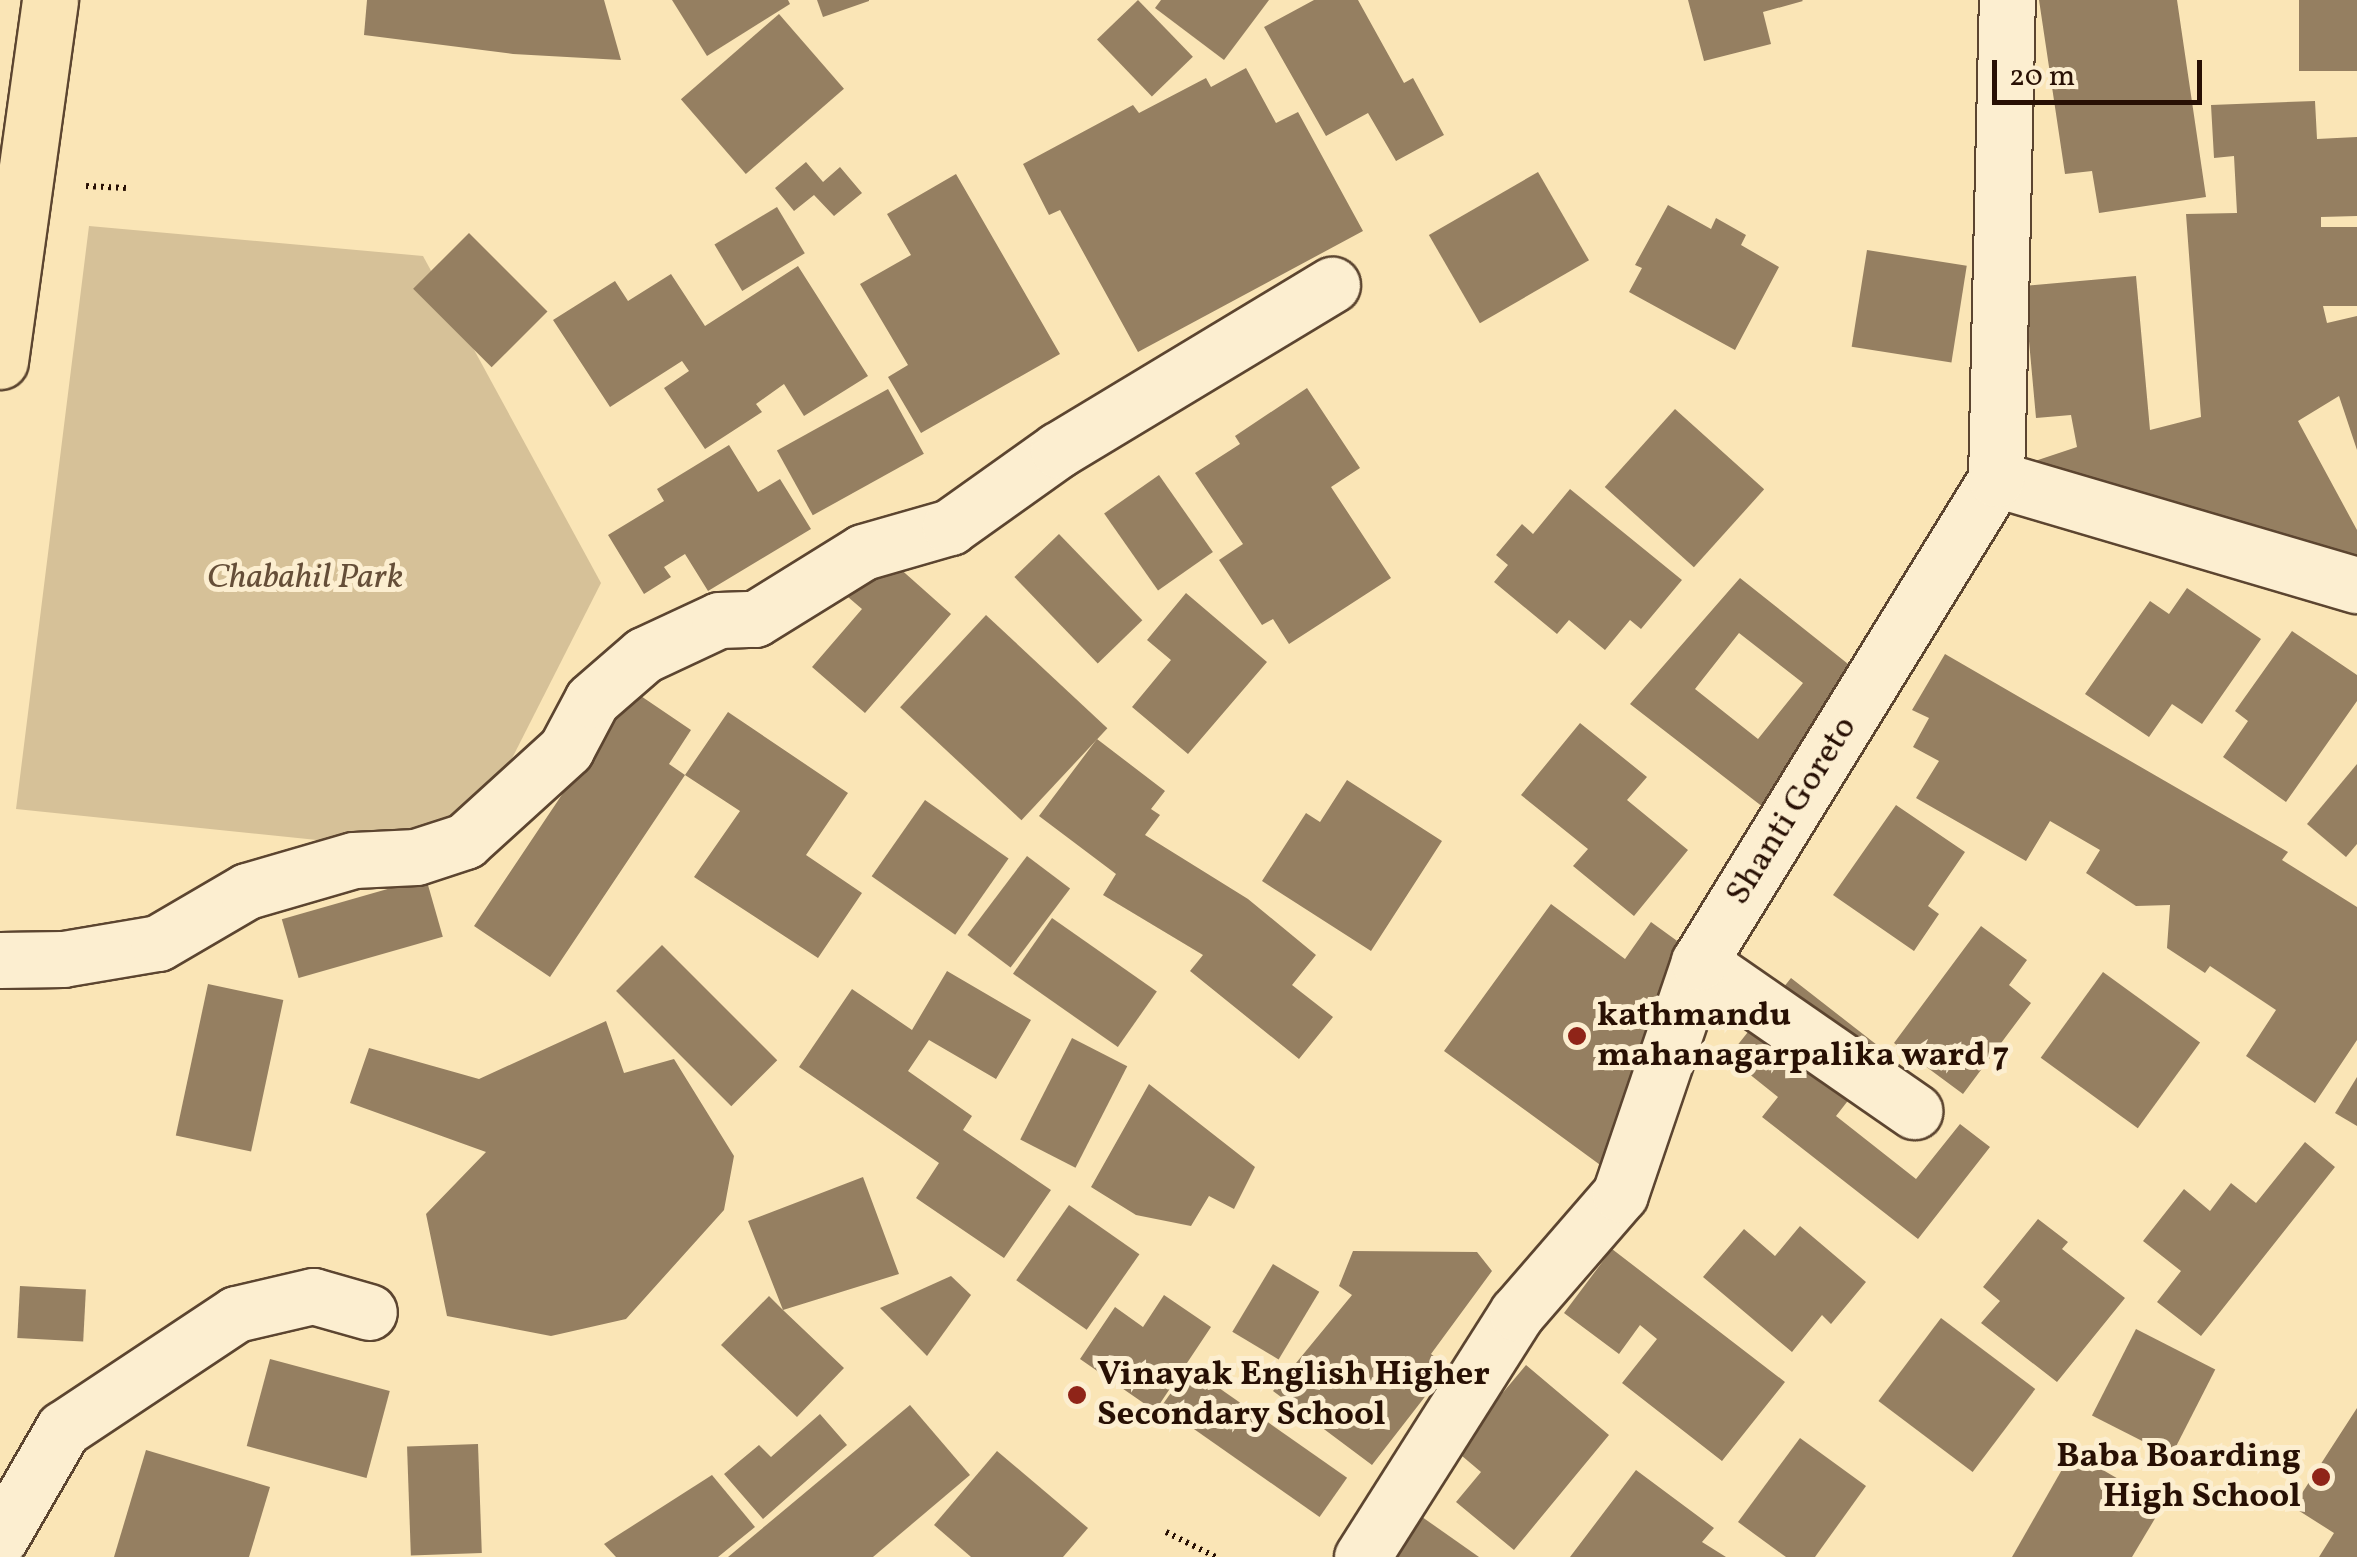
<!DOCTYPE html>
<html>
<head>
<meta charset="utf-8">
<style>
  body { margin:0 }
  #map { position:relative; width:2357px; height:1557px; overflow:hidden; background:#fae5b6; font-family:Vollkorn,serif }
  div>[style] { position:absolute }
  [style*='--x'] { left:calc(var(--x)*1px); top:calc(var(--y)*1px); width:calc(var(--w)*1px); rotate:calc(var(--a)*1deg) }
  .green>* { inset:0; background:#d6c198 }
  .building>* { inset:0; background:#957f61; transform-origin:0 0 }
  .path>* { height:6px; margin-top:-3px; transform-origin:0; background:repeating-linear-gradient(90deg,#281004 0 2.5px,transparent 0 7.5px) }
  .roads { filter:drop-shadow(2px 0 #5c4530) drop-shadow(-2px 0 #5c4530) drop-shadow(0 2px #5c4530) drop-shadow(0 -2px #5c4530) }
  .minor>* { height:55px; margin:-27.5px; padding:0 27.5px; transform-origin:27.5px; border-radius:27.5px; background:#fceed0 }
  .highway>* { height:55px; margin:-27.5px; padding:0 27.5px; transform-origin:27.5px; border-radius:27.5px; background:#fae5b6 }
  .dots>* { width:28px; height:28px; translate:-50% -50%; box-sizing:border-box; border:5px solid #fceed0; border-radius:50% }
  span { translate:-50% -50%; white-space:nowrap; text-align:center; line-height:1.15; -webkit-text-stroke:10px #fceed0; paint-order:stroke }
  .park-label { font-size:35px; color:#654e38; font-style:italic }
  .street-label { font-size:35px; color:#281004 }
  .poi-label { font-size:35px; color:#281004; font-weight:700 }
  .left { translate:0 -50%; text-align:left }
  .right { translate:-100% -50%; text-align:right }
  .scale { position:absolute; left:1992px; top:60px; width:210px; height:45px; box-sizing:border-box; border:5px solid #281004; border-top:0; padding-left:12px; font-size:30px; line-height:35px; white-space:nowrap; color:#281004; -webkit-text-stroke:8px #fceed0; paint-order:stroke }
</style>
</head>
<body>
<div id="map">
  <div class="green">
    <i style="clip-path:polygon(89px 226px,423px 256px,601px 583px,463px 855px,16px 809px)"></i>
  </div>
  <div class="building">
    <i style="clip-path:polygon(367px 0,604px 0,621px 60px,513px 54px,364px 35px)"></i>
    <i style="clip-path:polygon(672px 0,788px 0,790px 4px,707px 56px)"></i>
    <i style="clip-path:polygon(817px 0,869px 0,869px 1px,823px 17px)"></i>
    <i style="left:1138px;top:0;width:79px;height:57px;rotate:46deg"></i>
    <i style="clip-path:polygon(1161px 0,1269px 0,1224px 60px,1155px 8px)"></i>
    <i style="clip-path:polygon(1314px 0,1358px 0,1404px 83px,1413px 78px,1444px 135px,1396px 161px,1368px 113px,1326px 136px,1264px 27px)"></i>
    <i style="clip-path:polygon(1688px 0,1802px 0,1803px 1px,1763px 12px,1771px 44px,1704px 61px)"></i>
    <i style="clip-path:polygon(2039px 0,2177px 0,2206px 197px,2099px 213px,2092px 171px,2065px 174px)"></i>
    <i style="left:2299px;top:0;width:58px;height:71px"></i>
    <i style="left:779px;top:14px;width:99px;height:130px;rotate:49deg"></i>
    <i style="clip-path:polygon(1246px 68px,1276px 123px,1298px 112px,1363px 231px,1138px 352px,1060px 210px,1049px 215px,1023px 164px,1133px 105px,1139px 113px,1206px 78px,1211px 87px)"></i>
    <i style="clip-path:polygon(2315px 101px,2317px 139px,2357px 137px,2357px 216px,2321px 217px,2321px 227px,2357px 227px,2357px 306px,2323px 306px,2327px 323px,2357px 316px,2357px 450px,2339px 396px,2298px 421px,2357px 530px,2357px 562px,2026px 464px,2077px 447px,2071px 415px,2036px 418px,2024px 286px,2136px 276px,2150px 430px,2201px 417px,2186px 214px,2237px 213px,2234px 156px,2214px 158px,2211px 105px)"></i>
    <i style="clip-path:polygon(806px 162px,823px 182px,840px 167px,862px 193px,834px 216px,814px 195px,794px 211px,775px 188px)"></i>
    <i style="left:1538px;top:172px;width:102px;height:126px;rotate:60deg"></i>
    <i style="clip-path:polygon(956px 174px,1060px 354px,921px 433px,888px 377px,908px 365px,860px 284px,911px 255px,887px 214px)"></i>
    <i style="clip-path:polygon(1668px 205px,1711px 229px,1716px 218px,1746px 235px,1741px 245px,1779px 267px,1735px 350px,1629px 292px,1642px 268px,1635px 265px)"></i>
    <i style="left:777px;top:207px;width:54px;height:73px;rotate:59deg"></i>
    <i style="left:469px;top:233px;width:111px;height:79px;rotate:45deg"></i>
    <i style="left:1867px;top:250px;width:101px;height:98px;rotate:9deg"></i>
    <i style="clip-path:polygon(798px 266px,868px 376px,804px 416px,784px 384px,756px 404px,762px 412px,705px 449px,664px 388px,689px 371px,682px 361px,610px 407px,553px 320px,615px 281px,628px 301px,671px 274px,705px 326px)"></i>
    <i style="clip-path:polygon(1307px 388px,1360px 468px,1331px 487px,1391px 578px,1289px 644px,1273px 619px,1262px 625px,1219px 560px,1243px 544px,1195px 473px,1240px 444px,1235px 436px)"></i>
    <i style="left:888px;top:389px;width:74px;height:127px;rotate:61deg"></i>
    <i style="left:1675px;top:409px;width:120px;height:105px;rotate:42deg"></i>
    <i style="clip-path:polygon(729px 445px,758px 492px,780px 479px,811px 529px,708px 591px,685px 554px,664px 567px,671px 577px,644px 594px,608px 535px,664px 501px,657px 489px)"></i>
    <i style="left:1159px;top:475px;width:94px;height:67px;rotate:55deg"></i>
    <i style="clip-path:polygon(1570px 489px,1682px 580px,1641px 629px,1630px 620px,1605px 650px,1569px 620px,1557px 634px,1494px 582px,1508px 565px,1496px 555px,1522px 524px,1533px 534px)"></i>
    <i style="left:1059px;top:534px;width:120px;height:62px;rotate:46deg"></i>
    <i style="clip-path:polygon(879px 550px,951px 614px,865px 713px,812px 667px,862px 609px,841px 591px)"></i>
    <i style="clip-path:polygon(evenodd,1740px 578px,1877px 687px,1854px 761px,1808px 842px,1630px 704px,1740px 578px,1739px 633px,1803px 683px,1758px 739px,1695px 689px,1739px 633px)"></i>
    <i style="clip-path:polygon(2187px 588px,2261px 639px,2202px 724px,2172px 704px,2149px 737px,2085px 694px,2150px 601px,2169px 614px)"></i>
    <i style="clip-path:polygon(1186px 593px,1267px 662px,1188px 754px,1132px 707px,1171px 660px,1147px 640px)"></i>
    <i style="left:986px;top:615px;width:166px;height:126px;rotate:43deg"></i>
    <i style="clip-path:polygon(2292px 631px,2357px 675px,2357px 701px,2286px 802px,2223px 757px,2248px 721px,2235px 711px)"></i>
    <i style="clip-path:polygon(1945px 654px,2288px 852px,2282px 860px,2357px 907px,2357px 1040px,2315px 1103px,2246px 1056px,2276px 1010px,2210px 966px,2205px 973px,2167px 948px,2170px 905px,2136px 906px,2086px 873px,2100px 850px,2050px 821px,2026px 861px,1916px 798px,1939px 761px,1913px 747px,1929px 718px,1912px 710px)"></i>
    <i style="clip-path:polygon(632px 690px,691px 730px,669px 764px,685px 775px,550px 977px,474px 926px)"></i>
    <i style="clip-path:polygon(728px 712px,848px 793px,806px 855px,862px 893px,818px 958px,694px 877px,740px 811px,685px 775px)"></i>
    <i style="clip-path:polygon(1580px 723px,1647px 777px,1627px 800px,1688px 850px,1634px 916px,1573px 866px,1588px 849px,1521px 795px)"></i>
    <i style="clip-path:polygon(1097px 739px,1165px 791px,1151px 809px,1160px 815px,1145px 835px,1248px 899px,1316px 955px,1292px 985px,1333px 1017px,1299px 1059px,1190px 971px,1203px 955px,1103px 895px,1116px 874px,1039px 816px)"></i>
    <i style="clip-path:polygon(2357px 764px,2357px 844px,2346px 857px,2307px 824px)"></i>
    <i style="clip-path:polygon(1347px 780px,1442px 841px,1371px 951px,1262px 881px,1306px 813px,1320px 822px)"></i>
    <i style="left:925px;top:800px;width:102px;height:93px;rotate:35deg"></i>
    <i style="clip-path:polygon(1896px 805px,1965px 852px,1928px 906px,1939px 914px,1914px 951px,1833px 895px)"></i>
    <i style="left:1027px;top:856px;width:54px;height:99px;rotate:37deg"></i>
    <i style="left:426px;top:878px;width:61px;height:150px;rotate:74deg"></i>
    <i style="clip-path:polygon(1551px 904px,1625px 959px,1651px 922px,1731px 980px,1704px 1016px,1710px 1020px,1603px 1167px,1444px 1051px)"></i>
    <i style="left:1052px;top:918px;width:128px;height:68px;rotate:35deg"></i>
    <i style="clip-path:polygon(1981px 926px,2027px 960px,2009px 985px,2031px 1003px,1963px 1094px,1894px 1043px)"></i>
    <i style="left:662px;top:945px;width:163px;height:65px;rotate:45deg"></i>
    <i style="clip-path:polygon(947px 971px,1031px 1020px,996px 1079px,929px 1040px,908px 1071px,972px 1116px,963px 1130px,1051px 1190px,1004px 1258px,916px 1198px,939px 1163px,799px 1067px,852px 989px,912px 1030px)"></i>
    <i style="left:2103px;top:972px;width:120px;height:106px;rotate:36deg"></i>
    <i style="clip-path:polygon(1791px 978px,1886px 1052px,1836px 1116px,1916px 1179px,1960px 1124px,1990px 1147px,1918px 1239px,1762px 1117px,1778px 1097px,1728px 1057px)"></i>
    <i style="left:208px;top:984px;width:77px;height:155px;rotate:12deg"></i>
    <i style="clip-path:polygon(606px 1021px,624px 1073px,674px 1059px,734px 1156px,724px 1210px,626px 1319px,551px 1336px,447px 1316px,426px 1214px,486px 1152px,350px 1103px,369px 1048px,479px 1079px)"></i>
    <i style="left:1072px;top:1038px;width:62px;height:114px;rotate:27deg"></i>
    <i style="clip-path:polygon(2357px 1077px,2357px 1126px,2335px 1113px)"></i>
    <i style="clip-path:polygon(1149px 1084px,1255px 1167px,1234px 1209px,1209px 1196px,1191px 1226px,1136px 1215px,1091px 1187px)"></i>
    <i style="clip-path:polygon(2305px 1142px,2335px 1167px,2201px 1336px,2157px 1302px,2181px 1271px,2143px 1241px,2184px 1189px,2210px 1211px,2231px 1183px,2256px 1203px)"></i>
    <i style="clip-path:polygon(863px 1177px,899px 1274px,783px 1310px,844px 1368px,797px 1417px,721px 1345px,769px 1296px,783px 1310px,748px 1221px)"></i>
    <i style="left:1069px;top:1205px;width:86px;height:92px;rotate:35deg"></i>
    <i style="clip-path:polygon(2038px 1219px,2068px 1242px,2062px 1249px,2125px 1298px,2057px 1382px,1981px 1323px,2000px 1301px,1983px 1287px)"></i>
    <i style="clip-path:polygon(1800px 1226px,1866px 1282px,1831px 1324px,1822px 1315px,1792px 1352px,1703px 1277px,1744px 1229px,1775px 1256px)"></i>
    <i style="clip-path:polygon(1612px 1249px,1785px 1382px,1722px 1461px,1622px 1383px,1657px 1339px,1640px 1325px,1619px 1354px,1564px 1313px)"></i>
    <i style="clip-path:polygon(1353px 1251px,1477px 1252px,1492px 1271px,1431px 1354px,1448px 1367px,1372px 1465px,1273px 1391px,1352px 1295px,1339px 1286px)"></i>
    <i style="left:1273px;top:1264px;width:54px;height:79px;rotate:31deg"></i>
    <i style="clip-path:polygon(951px 1276px,971px 1295px,927px 1356px,880px 1308px)"></i>
    <i style="left:20px;top:1286px;width:66px;height:52px;rotate:3deg"></i>
    <i style="clip-path:polygon(1164px 1295px,1211px 1327px,1155px 1411px,1080px 1359px,1115px 1307px,1143px 1327px)"></i>
    <i style="left:1941px;top:1318px;width:118px;height:104px;rotate:37deg"></i>
    <i style="left:2136px;top:1329px;width:89px;height:97px;rotate:27deg"></i>
    <i style="left:270px;top:1359px;width:124px;height:90px;rotate:15deg"></i>
    <i style="clip-path:polygon(1526px 1365px,1609px 1435px,1514px 1550px,1456px 1502px,1481px 1472px,1455px 1450px)"></i>
    <i style="left:1189px;top:1367px;width:193px;height:48px;rotate:35deg"></i>
    <i style="clip-path:polygon(910px 1405px,970px 1475px,873px 1557px,728px 1557px)"></i>
    <i style="clip-path:polygon(2357px 1408px,2357px 1557px,2319px 1557px,2334px 1533px,2293px 1507px)"></i>
    <i style="clip-path:polygon(820px 1414px,847px 1445px,763px 1519px,724px 1474px,759px 1445px,771px 1457px)"></i>
    <i style="clip-path:polygon(1800px 1438px,1866px 1486px,1815px 1557px,1786px 1557px,1738px 1522px)"></i>
    <i style="left:478px;top:1444px;width:109px;height:71px;rotate:88deg"></i>
    <i style="clip-path:polygon(146px 1450px,270px 1487px,249px 1557px,114px 1557px)"></i>
    <i style="clip-path:polygon(997px 1451px,1088px 1528px,1063px 1557px,971px 1557px,934px 1525px)"></i>
    <i style="clip-path:polygon(2072px 1452px,2163px 1505px,2132px 1557px,2012px 1557px)"></i>
    <i style="clip-path:polygon(1636px 1470px,1714px 1528px,1702px 1542px,1726px 1557px,1570px 1557px)"></i>
    <i style="clip-path:polygon(712px 1475px,755px 1527px,718px 1557px,616px 1557px,604px 1544px)"></i>
    <i style="clip-path:polygon(1415px 1512px,1479px 1557px,1382px 1557px)"></i>
  </div>
  <div class="path">
    <i style="--x:86;--y:186;--w:40;--a:2.9"></i>
    <i style="--x:1166;--y:1532;--w:56;--a:26.6"></i>
  </div>
  <div class="roads">
    <div class="minor">
      <i style="--x:1996;--y:479;--w:376;--a:16.4"></i>
      <i style="--x:0;--y:960;--w:63;--a:-0.9"></i>
      <i style="--x:63;--y:959;--w:96;--a:-9.6"></i>
      <i style="--x:158;--y:943;--w:103;--a:-30.3"></i>
      <i style="--x:247;--y:891;--w:111;--a:-16.2"></i>
      <i style="--x:354;--y:860;--w:62;--a:-2.8"></i>
      <i style="--x:416;--y:857;--w:52;--a:-18.1"></i>
      <i style="--x:465;--y:841;--w:137;--a:-42.3"></i>
      <i style="--x:566;--y:749;--w:55;--a:-62"></i>
      <i style="--x:592;--y:700;--w:69;--a:-40.9"></i>
      <i style="--x:644;--y:655;--w:83;--a:-25"></i>
      <i style="--x:719;--y:620;--w:36;--a:-2"></i>
      <i style="--x:755;--y:619;--w:127;--a:-31.8"></i>
      <i style="--x:863;--y:552;--w:91;--a:-16"></i>
      <i style="--x:950;--y:527;--w:133;--a:-35.5"></i>
      <i style="--x:1058;--y:450;--w:320;--a:-31.1"></i>
      <i style="--x:1699;--y:962;--w:262;--a:34.7"></i>
      <i style="--x:0;--y:1538;--w:126;--a:-60"></i>
      <i style="--x:63;--y:1429;--w:208;--a:-33.6"></i>
      <i style="--x:236;--y:1314;--w:79;--a:-13.2"></i>
      <i style="--x:313;--y:1296;--w:58;--a:15.9"></i>
      <i style="--x:1362;--y:1557;--w:289;--a:-57.6"></i>
      <i style="--x:1517;--y:1313;--w:157;--a:-49.1"></i>
      <i style="--x:1620;--y:1194;--w:245;--a:-71.2"></i>
      <i style="--x:1699;--y:962;--w:567;--a:-58.41"></i>
      <i style="--x:1996;--y:479;--w:479;--a:-88.7"></i>
    </div>
    <div class="highway">
      <i style="--x:0;--y:361;--w:364;--a:-82.1"></i>
    </div>
  </div>
  <div class="dots">
    <i style="left:1577px;top:1036px;background:#8f2418"></i>
    <i style="left:1077px;top:1395px;background:#8f2418"></i>
    <i style="left:2321px;top:1477px;background:#8f2418"></i>
  </div>
  <div class="park-label">
    <span style="left:305px;top:578px">Chabahil Park</span>
  </div>
  <div class="street-label">
    <span style="left:1792px;top:811px;rotate:-58deg">Shanti Goreto</span>
  </div>
  <div class="poi-label">
    <span class="left" style="left:1597px;top:1036px">kathmandu<br>mahanagarpalika ward 7</span>
    <span class="left" style="left:1097px;top:1395px">Vinayak English Higher<br>Secondary School</span>
    <span class="right" style="left:2301px;top:1477px">Baba Boarding<br>High School</span>
  </div>
  <div class="scale">20 m</div>
</div>
</body>
</html>
